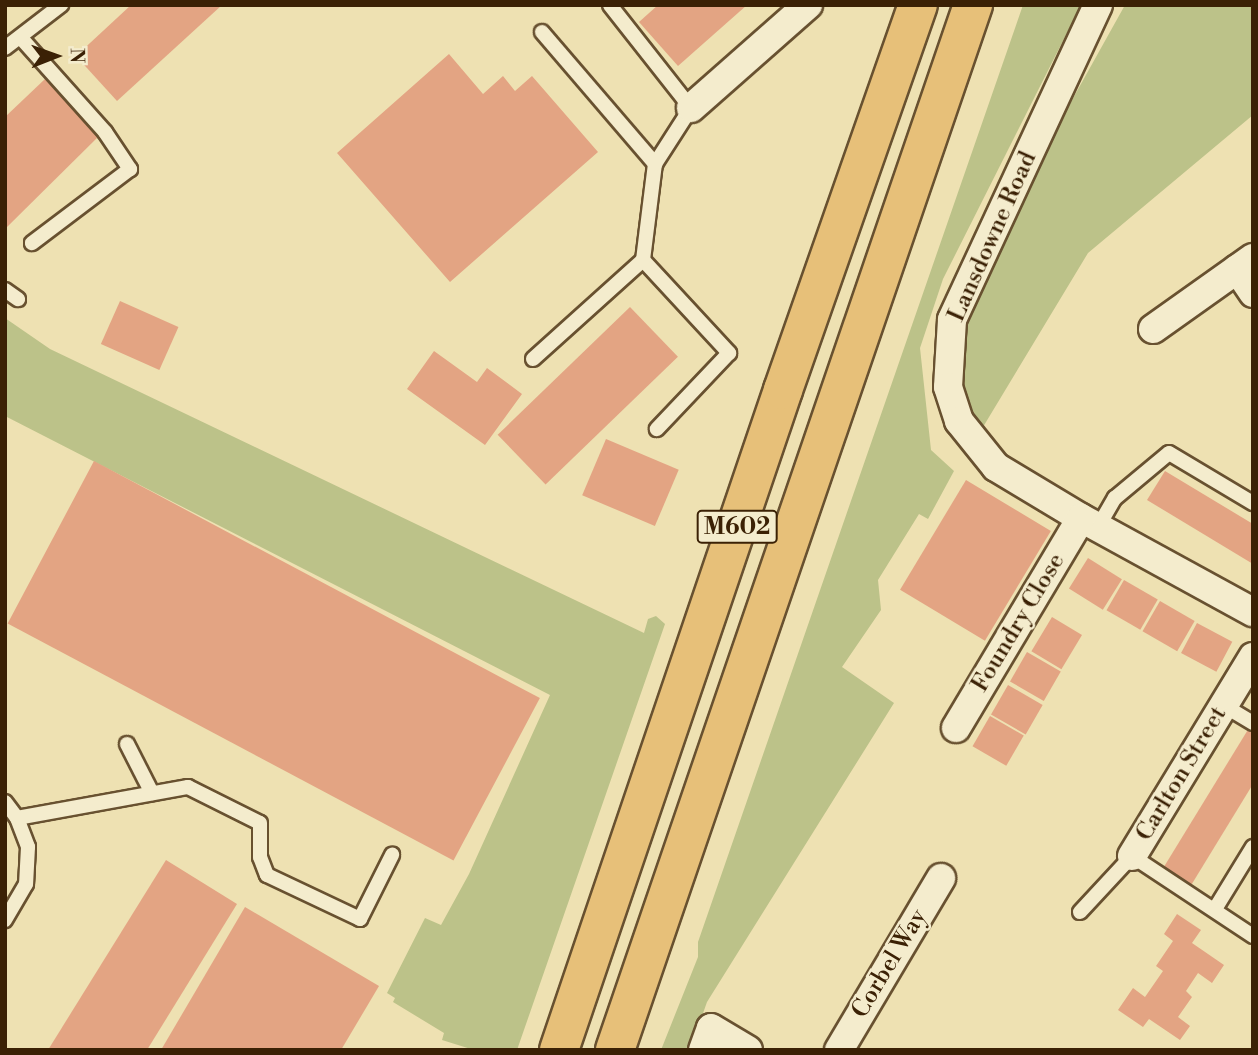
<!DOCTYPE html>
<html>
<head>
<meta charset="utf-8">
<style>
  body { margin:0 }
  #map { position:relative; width:1258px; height:1055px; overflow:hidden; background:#eee1b2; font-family:"Libre Bodoni",serif }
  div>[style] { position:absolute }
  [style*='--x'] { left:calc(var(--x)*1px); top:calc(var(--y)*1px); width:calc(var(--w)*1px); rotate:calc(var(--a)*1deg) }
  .green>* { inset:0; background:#bcc289 }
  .building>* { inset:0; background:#e3a483; transform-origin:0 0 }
  .roads { filter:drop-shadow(2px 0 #685130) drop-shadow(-2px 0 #685130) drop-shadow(0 2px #685130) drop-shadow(0 -2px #685130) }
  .lane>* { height:14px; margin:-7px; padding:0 7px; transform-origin:7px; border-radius:7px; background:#f4eccd }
  .street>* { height:28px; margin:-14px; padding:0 14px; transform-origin:14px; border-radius:14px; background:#f4eccd }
  .highway>* { height:38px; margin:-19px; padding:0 19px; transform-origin:19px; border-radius:19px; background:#e7c079 }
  span { translate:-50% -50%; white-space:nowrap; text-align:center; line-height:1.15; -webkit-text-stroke:5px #f4eccd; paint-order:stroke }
  .shield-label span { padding:2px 5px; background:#f4eccd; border:2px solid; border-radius:5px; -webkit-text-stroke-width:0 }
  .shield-label { font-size:23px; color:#3b2105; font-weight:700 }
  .street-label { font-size:24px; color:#3b2105 }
  .frame { position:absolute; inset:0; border:7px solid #3b2105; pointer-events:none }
  .north { position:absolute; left:21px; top:21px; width:70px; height:70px; -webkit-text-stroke:5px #f4eccd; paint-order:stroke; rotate:89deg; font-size:19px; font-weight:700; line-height:28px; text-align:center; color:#3b2105 }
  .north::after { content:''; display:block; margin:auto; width:24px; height:32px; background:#3b2105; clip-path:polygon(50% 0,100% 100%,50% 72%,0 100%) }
</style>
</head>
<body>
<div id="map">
  <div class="green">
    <i style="clip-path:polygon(1023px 5px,1081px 5px,943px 279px,920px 348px,931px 450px,954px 471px,928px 519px,919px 514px,878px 580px,881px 610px,842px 667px,894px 703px,707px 1002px,690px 1050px,661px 1050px,698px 957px,698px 942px)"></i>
    <i style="clip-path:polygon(1125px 5px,1253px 5px,1253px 115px,1088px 253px,983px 427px,973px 415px,963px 389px,959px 355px,968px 306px,1067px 109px)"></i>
    <i style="clip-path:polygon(5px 318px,50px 349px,644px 633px,648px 619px,656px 616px,665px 624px,517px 1050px,474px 1050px,442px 1040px,444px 1033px,393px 1002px,395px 998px,387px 993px,425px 918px,441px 925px,469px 874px,550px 695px,5px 416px)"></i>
  </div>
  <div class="building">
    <i style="clip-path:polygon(131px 5px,222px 5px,117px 101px,76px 56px)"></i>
    <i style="clip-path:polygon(658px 5px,747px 5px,678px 66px,639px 22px)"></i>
    <i style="clip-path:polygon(449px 54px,483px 94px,503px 76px,515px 91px,532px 76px,598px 152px,450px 282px,337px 153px)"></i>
    <i style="clip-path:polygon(45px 79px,100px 135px,5px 229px,5px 117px)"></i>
    <i style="left:120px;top:301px;width:64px;height:47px;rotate:24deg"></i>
    <i style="left:630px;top:307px;width:69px;height:184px;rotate:46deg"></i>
    <i style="clip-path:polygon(434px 351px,477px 382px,487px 368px,522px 394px,485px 445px,407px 389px)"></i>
    <i style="left:606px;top:439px;width:79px;height:61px;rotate:23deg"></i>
    <i style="left:94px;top:461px;width:505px;height:184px;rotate:28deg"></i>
    <i style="clip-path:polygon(1165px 471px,1253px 524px,1253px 564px,1147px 500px)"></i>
    <i style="left:966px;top:480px;width:99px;height:128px;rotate:31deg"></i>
    <i style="left:1088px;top:558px;width:40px;height:36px;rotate:32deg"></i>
    <i style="left:1124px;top:580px;width:39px;height:35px;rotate:30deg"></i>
    <i style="left:1160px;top:601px;width:40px;height:35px;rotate:30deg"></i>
    <i style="left:1052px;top:617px;width:35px;height:40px;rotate:31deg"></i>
    <i style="left:1197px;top:623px;width:40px;height:34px;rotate:28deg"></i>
    <i style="left:1027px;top:652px;width:39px;height:34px;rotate:30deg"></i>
    <i style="left:1008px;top:685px;width:40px;height:34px;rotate:30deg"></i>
    <i style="left:990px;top:716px;width:39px;height:35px;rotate:30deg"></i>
    <i style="clip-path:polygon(1249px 728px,1253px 730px,1253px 784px,1190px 887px,1162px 870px)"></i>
    <i style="clip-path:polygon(166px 860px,237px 904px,147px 1050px,48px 1050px)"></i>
    <i style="clip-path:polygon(245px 907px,379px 986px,341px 1050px,161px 1050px)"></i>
    <i style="clip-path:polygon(1177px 914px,1201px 930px,1192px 943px,1224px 965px,1212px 983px,1198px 973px,1186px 991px,1192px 997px,1178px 1017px,1190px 1026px,1180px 1040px,1149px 1019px,1143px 1027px,1118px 1010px,1133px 988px,1145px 997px,1163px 971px,1156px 966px,1173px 941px,1164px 934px)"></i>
  </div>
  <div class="roads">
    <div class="lane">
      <i style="--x:542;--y:32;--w:174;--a:49.4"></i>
      <i style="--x:21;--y:38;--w:126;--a:48.2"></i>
      <i style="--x:105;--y:132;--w:45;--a:56"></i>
      <i style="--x:130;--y:169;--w:123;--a:142.9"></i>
      <i style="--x:5;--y:48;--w:71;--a:-37.5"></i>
      <i style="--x:643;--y:260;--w:127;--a:47.2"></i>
      <i style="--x:729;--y:353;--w:105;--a:133.5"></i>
      <i style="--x:5;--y:290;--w:16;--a:35"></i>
      <i style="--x:533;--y:359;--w:148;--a:-42"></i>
      <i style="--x:643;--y:260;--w:97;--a:-82.9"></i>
      <i style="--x:655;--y:164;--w:67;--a:-57.3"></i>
      <i style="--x:691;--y:108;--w:131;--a:-128.2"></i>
      <i style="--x:1098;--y:527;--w:34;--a:-60"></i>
      <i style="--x:1115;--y:498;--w:70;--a:-39.8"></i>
      <i style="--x:1169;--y:453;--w:98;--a:30.8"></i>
      <i style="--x:1223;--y:705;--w:35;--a:31"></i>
      <i style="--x:127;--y:744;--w:55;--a:63"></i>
      <i style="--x:5;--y:802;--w:20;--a:53"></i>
      <i style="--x:17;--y:818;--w:31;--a:69"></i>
      <i style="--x:28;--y:847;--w:37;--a:93"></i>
      <i style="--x:26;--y:884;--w:42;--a:120.3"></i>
      <i style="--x:17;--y:818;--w:174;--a:-10.3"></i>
      <i style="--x:188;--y:787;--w:80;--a:26.6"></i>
      <i style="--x:260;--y:823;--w:34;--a:90"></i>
      <i style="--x:260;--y:857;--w:19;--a:69"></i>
      <i style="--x:267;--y:875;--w:103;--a:25.3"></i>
      <i style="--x:360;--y:919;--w:72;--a:-63.4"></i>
      <i style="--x:1215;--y:909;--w:73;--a:-58.5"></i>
      <i style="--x:1080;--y:912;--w:76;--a:-47.1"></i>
      <i style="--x:1132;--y:856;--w:145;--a:33.5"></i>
    </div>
    <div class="street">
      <i style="--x:1098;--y:5;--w:347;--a:114.9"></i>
      <i style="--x:952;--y:320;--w:67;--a:93.4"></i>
      <i style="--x:948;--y:387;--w:36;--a:72"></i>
      <i style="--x:959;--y:421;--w:59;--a:51.2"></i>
      <i style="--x:996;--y:467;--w:99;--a:31"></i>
      <i style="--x:1081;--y:518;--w:196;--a:28.7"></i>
      <i style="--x:691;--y:108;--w:156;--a:-41.4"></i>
      <i style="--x:1237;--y:269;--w:29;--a:56"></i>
      <i style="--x:1153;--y:329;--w:123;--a:-35.4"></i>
      <i style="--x:956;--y:728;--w:244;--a:-59.2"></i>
      <i style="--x:1132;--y:856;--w:233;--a:-58.7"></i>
      <i style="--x:703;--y:1050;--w:23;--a:-70"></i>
      <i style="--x:711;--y:1028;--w:43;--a:30.7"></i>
      <i style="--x:839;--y:1050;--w:200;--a:-59.3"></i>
    </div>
    <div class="highway">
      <i style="--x:559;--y:1050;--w:697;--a:-71.25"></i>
      <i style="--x:783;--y:390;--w:408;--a:-70.7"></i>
      <i style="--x:615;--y:1050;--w:1105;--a:-71.09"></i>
    </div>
  </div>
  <div class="shield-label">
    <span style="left:737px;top:527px">M602</span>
  </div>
  <div class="street-label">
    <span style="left:993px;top:237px;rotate:-66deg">Lansdowne Road</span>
    <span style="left:1019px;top:623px;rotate:-59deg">Foundry Close</span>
    <span style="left:1182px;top:774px;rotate:-59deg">Carlton Street</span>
    <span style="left:890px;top:964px;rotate:-59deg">Corbel Way</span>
  </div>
  <div class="frame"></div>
  <div class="north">N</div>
</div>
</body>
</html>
